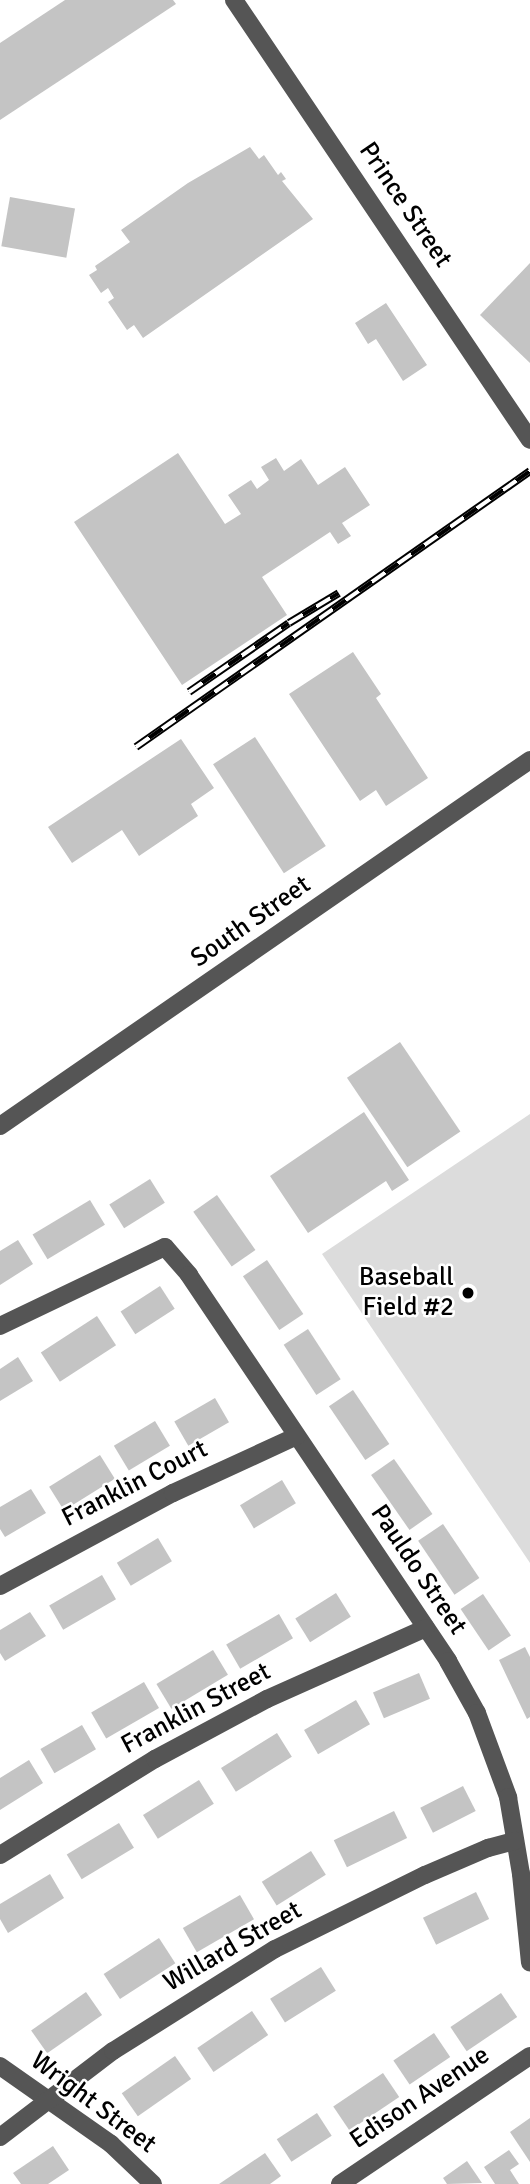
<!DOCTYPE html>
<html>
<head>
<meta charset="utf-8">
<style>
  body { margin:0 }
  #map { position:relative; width:530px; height:2184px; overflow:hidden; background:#fff; font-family:Signika,sans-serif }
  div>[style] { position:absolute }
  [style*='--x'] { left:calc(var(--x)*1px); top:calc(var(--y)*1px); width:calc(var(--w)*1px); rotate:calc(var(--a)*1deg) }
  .green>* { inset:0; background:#dcdcdc }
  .building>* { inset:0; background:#c4c4c4; transform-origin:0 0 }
  .minor>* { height:18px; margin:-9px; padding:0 9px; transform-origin:9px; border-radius:9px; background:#555 }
  .rail>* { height:8px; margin-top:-4px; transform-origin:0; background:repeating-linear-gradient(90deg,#fff 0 16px,#000 0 32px); box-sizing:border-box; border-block:2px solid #000 }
  .dots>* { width:19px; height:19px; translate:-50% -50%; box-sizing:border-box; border:4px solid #fff; border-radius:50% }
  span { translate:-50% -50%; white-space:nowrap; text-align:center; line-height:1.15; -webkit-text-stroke:5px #fff; paint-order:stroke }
  .street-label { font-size:26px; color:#000 }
  .poi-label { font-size:26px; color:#000 }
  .right { translate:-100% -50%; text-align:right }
</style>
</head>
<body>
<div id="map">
  <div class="green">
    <i style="clip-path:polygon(530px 1114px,530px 1563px,322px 1254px)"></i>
  </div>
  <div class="building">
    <i style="clip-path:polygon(65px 0,173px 0,176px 4px,0 120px,0 43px)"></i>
    <i style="clip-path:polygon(250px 147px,259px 159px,264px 155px,278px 175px,281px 172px,286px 179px,282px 181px,313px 219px,143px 338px,134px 325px,127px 330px,108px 302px,114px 298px,108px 288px,101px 293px,89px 275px,97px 270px,95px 266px,130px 242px,121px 230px,188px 183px)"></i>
    <i style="left:10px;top:197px;width:66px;height:50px;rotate:10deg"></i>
    <i style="clip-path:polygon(530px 263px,530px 363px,480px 315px)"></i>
    <i style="clip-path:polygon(386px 303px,427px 365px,403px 381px,376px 339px,368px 344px,355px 323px)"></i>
    <i style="clip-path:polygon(178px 453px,225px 524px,241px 514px,228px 495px,251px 480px,257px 489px,269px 480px,261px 467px,276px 458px,284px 471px,301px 459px,318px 485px,345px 467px,370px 505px,342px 523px,351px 536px,338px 544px,330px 532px,262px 577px,287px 615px,182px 685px,74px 522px)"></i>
    <i style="clip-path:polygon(353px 652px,381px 694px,376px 698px,428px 778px,386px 806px,376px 790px,360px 801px,289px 694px)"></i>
    <i style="left:255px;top:737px;width:130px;height:50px;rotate:57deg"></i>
    <i style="clip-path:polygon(181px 739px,214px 788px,191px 804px,198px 816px,139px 856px,122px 830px,72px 863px,48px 827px)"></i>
    <i style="left:400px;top:1042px;width:108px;height:64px;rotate:56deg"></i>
    <i style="clip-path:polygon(364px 1112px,409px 1180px,392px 1191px,386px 1181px,308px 1233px,270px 1176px)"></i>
    <i style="left:150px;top:1179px;width:28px;height:48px;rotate:58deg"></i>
    <i style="left:217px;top:1195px;width:67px;height:29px;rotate:55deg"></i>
    <i style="left:90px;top:1200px;width:29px;height:67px;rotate:59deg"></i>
    <i style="clip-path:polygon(18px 1240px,33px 1264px,0 1285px,0 1251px)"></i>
    <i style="left:267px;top:1260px;width:65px;height:29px;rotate:56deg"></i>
    <i style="left:160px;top:1286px;width:27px;height:47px;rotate:57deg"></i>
    <i style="left:97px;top:1316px;width:35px;height:67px;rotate:57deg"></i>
    <i style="left:308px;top:1329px;width:60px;height:29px;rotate:57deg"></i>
    <i style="clip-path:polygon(18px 1357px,33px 1381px,0 1401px,0 1369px)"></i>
    <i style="left:353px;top:1390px;width:65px;height:29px;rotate:56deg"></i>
    <i style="left:215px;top:1398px;width:28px;height:47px;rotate:60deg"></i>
    <i style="left:155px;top:1421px;width:29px;height:48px;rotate:59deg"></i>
    <i style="left:100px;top:1455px;width:28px;height:60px;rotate:58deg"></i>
    <i style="left:394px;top:1459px;width:67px;height:28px;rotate:55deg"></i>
    <i style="left:282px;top:1480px;width:27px;height:49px;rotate:59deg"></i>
    <i style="clip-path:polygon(31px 1489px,46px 1513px,5px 1537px,0 1529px,0 1507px)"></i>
    <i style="left:443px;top:1524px;width:65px;height:30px;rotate:56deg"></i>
    <i style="left:158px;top:1538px;width:27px;height:48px;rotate:59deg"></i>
    <i style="left:102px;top:1575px;width:28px;height:61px;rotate:60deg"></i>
    <i style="left:336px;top:1593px;width:28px;height:48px;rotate:58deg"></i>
    <i style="left:483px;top:1594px;width:50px;height:27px;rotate:56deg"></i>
    <i style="clip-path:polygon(30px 1612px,46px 1636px,5px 1661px,0 1653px,0 1630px)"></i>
    <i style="left:279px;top:1614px;width:28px;height:61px;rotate:60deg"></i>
    <i style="clip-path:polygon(525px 1647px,530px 1657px,530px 1717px,527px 1719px,499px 1660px)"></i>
    <i style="left:213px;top:1650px;width:29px;height:66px;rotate:59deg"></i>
    <i style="left:419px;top:1673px;width:28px;height:50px;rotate:67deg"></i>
    <i style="left:144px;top:1682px;width:30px;height:61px;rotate:60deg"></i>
    <i style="left:356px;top:1700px;width:28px;height:60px;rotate:60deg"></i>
    <i style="left:82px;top:1725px;width:28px;height:48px;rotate:60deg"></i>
    <i style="left:277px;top:1733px;width:28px;height:66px;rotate:58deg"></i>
    <i style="clip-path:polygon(29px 1760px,43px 1783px,0 1810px,0 1778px)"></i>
    <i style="left:199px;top:1780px;width:28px;height:66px;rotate:58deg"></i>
    <i style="left:463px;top:1786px;width:28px;height:48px;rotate:63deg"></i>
    <i style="left:394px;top:1811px;width:30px;height:67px;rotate:64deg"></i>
    <i style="left:119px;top:1823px;width:29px;height:61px;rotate:59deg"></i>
    <i style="left:311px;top:1851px;width:28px;height:58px;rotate:58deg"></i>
    <i style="clip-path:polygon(50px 1874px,64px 1898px,8px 1933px,0 1919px,0 1904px)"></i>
    <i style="left:476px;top:1892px;width:30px;height:59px;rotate:64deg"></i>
    <i style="left:240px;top:1895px;width:28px;height:66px;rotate:60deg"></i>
    <i style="left:159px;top:1938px;width:30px;height:66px;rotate:57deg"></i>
    <i style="left:321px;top:1967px;width:28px;height:60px;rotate:58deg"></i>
    <i style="left:86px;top:1992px;width:28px;height:67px;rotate:55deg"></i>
    <i style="left:501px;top:1993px;width:29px;height:61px;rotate:56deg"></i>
    <i style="left:252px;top:2011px;width:29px;height:66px;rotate:56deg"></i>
    <i style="left:434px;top:2033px;width:29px;height:49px;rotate:56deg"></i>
    <i style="left:175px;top:2056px;width:28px;height:65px;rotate:55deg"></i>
    <i style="left:383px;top:2073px;width:29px;height:60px;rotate:56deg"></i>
    <i style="left:317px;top:2113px;width:27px;height:48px;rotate:57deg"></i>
    <i style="clip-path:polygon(530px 2118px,530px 2162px,510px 2132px)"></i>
    <i style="clip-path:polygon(53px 2146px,69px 2170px,48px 2184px,21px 2184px,13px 2173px)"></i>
    <i style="clip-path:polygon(509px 2150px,519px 2164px,510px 2170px,519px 2184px,495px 2184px,484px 2167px)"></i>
    <i style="clip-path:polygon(265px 2153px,281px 2176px,270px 2184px,219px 2184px)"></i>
    <i style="clip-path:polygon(467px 2161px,482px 2183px,447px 2184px,443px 2178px)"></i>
  </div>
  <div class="minor">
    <i style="--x:234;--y:0;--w:530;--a:56.07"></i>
    <i style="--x:0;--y:1126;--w:644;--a:-34.63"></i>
    <i style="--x:0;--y:1326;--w:183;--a:-25.6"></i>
    <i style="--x:165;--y:1247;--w:37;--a:49"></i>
    <i style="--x:189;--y:1275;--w:465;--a:56.1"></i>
    <i style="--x:448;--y:1661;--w:60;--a:60.9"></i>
    <i style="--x:477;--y:1713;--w:90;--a:69.7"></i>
    <i style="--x:508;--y:1797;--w:78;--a:80.4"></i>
    <i style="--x:521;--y:1874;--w:89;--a:84.2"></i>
    <i style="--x:0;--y:1586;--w:196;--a:-28.3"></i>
    <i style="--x:173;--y:1493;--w:136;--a:-24.7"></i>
    <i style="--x:0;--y:1855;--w:182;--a:-31.8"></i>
    <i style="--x:155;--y:1759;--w:127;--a:-28.2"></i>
    <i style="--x:267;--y:1699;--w:174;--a:-24.1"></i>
    <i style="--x:0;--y:2066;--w:136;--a:35.1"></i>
    <i style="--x:111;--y:2144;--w:58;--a:43.6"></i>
    <i style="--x:0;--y:2137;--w:142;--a:-37.3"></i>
    <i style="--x:113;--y:2051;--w:191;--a:-32.2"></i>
    <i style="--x:275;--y:1949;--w:167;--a:-26.3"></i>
    <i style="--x:425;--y:1875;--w:69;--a:-23.2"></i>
    <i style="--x:488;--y:1848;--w:28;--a:-15"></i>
    <i style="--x:340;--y:2184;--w:229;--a:-34"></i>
  </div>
  <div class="rail">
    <i style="--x:189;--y:692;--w:121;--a:-34.6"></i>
    <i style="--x:289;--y:623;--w:58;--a:-31"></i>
    <i style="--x:136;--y:747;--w:481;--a:-35"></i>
  </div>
  <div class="dots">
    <i style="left:468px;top:1293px;background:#000"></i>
  </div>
  <div class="street-label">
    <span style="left:405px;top:205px;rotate:56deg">Prince Street</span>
    <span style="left:251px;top:922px;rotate:-35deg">South Street</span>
    <span style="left:135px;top:1484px;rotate:-27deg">Franklin Court</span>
    <span style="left:418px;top:1570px;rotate:56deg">Pauldo Street</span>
    <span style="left:196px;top:1709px;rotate:-28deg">Franklin Street</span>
    <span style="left:233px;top:1947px;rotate:-30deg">Willard Street</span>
    <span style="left:420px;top:2098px;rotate:-34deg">Edison Avenue</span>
    <span style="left:93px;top:2103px;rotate:37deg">Wright Street</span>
  </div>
  <div class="poi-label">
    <span class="right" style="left:454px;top:1293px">Baseball<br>Field #2</span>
  </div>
</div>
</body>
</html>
